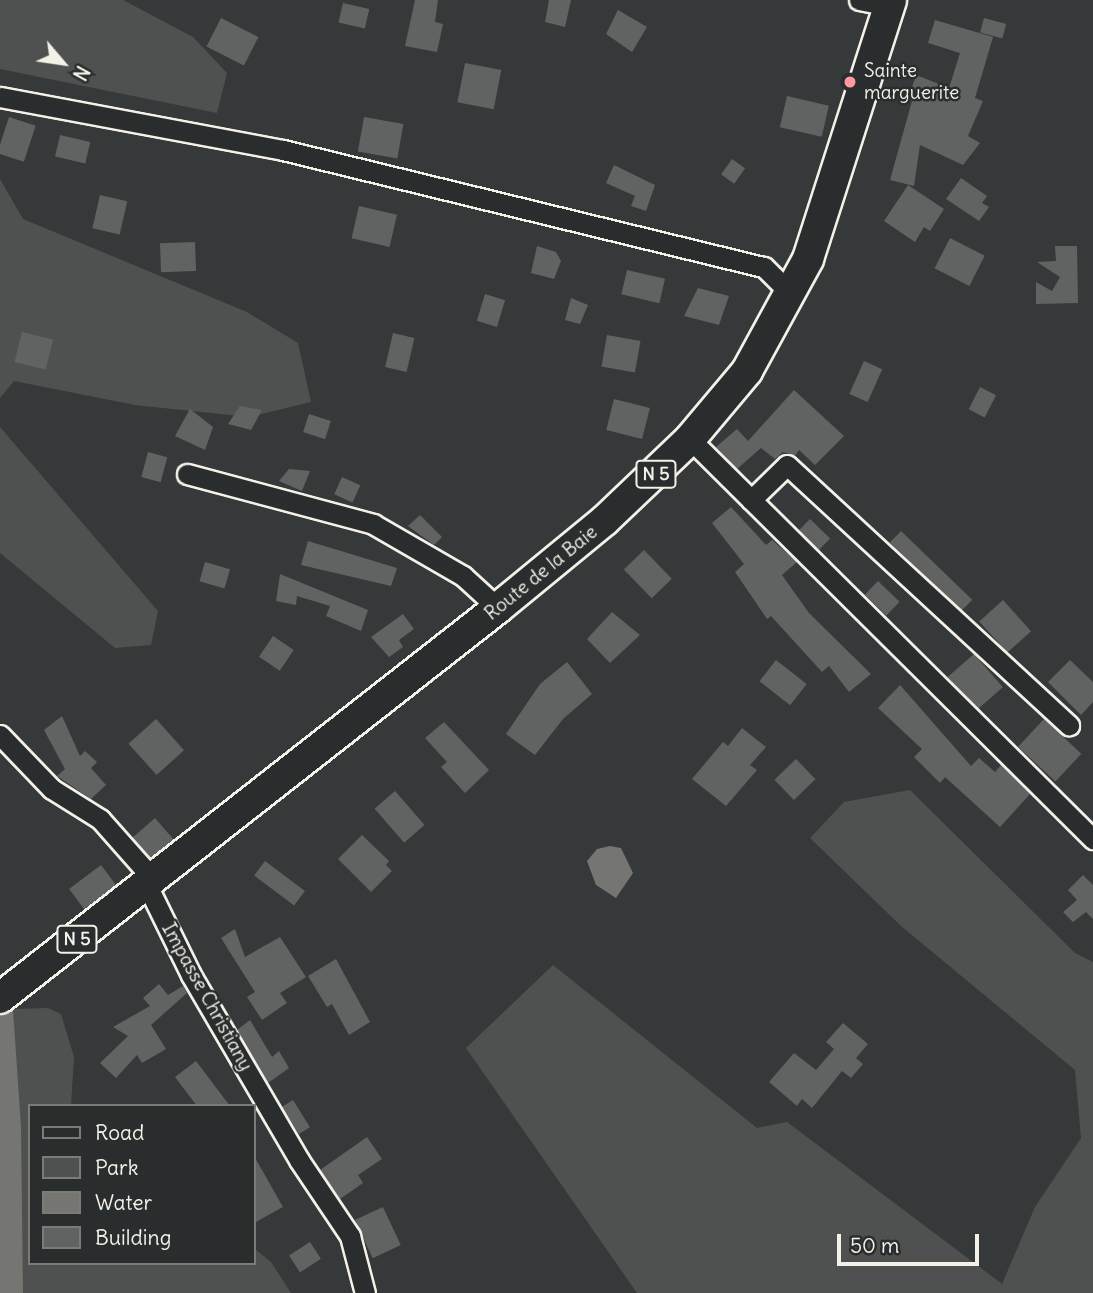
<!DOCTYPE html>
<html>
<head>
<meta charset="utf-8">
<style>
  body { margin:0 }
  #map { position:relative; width:1093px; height:1293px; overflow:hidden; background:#363939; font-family:Delius,sans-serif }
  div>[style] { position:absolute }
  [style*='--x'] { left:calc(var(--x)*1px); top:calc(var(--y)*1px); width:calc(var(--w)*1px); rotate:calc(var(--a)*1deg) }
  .green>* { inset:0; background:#4e514f }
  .water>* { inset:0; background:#757572 }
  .building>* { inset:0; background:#616362; transform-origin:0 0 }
  .roads { filter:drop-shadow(2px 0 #f4f1e8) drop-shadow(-2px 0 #f4f1e8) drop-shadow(0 2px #f4f1e8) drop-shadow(0 -2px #f4f1e8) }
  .street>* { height:19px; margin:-9.5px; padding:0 9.5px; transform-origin:9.5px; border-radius:9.5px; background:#2a2d2e }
  .primary>* { height:30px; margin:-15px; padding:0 15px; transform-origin:15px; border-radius:15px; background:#2a2d2e }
  .dots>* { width:19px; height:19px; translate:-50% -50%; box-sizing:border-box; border:4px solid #2a2d2e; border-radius:50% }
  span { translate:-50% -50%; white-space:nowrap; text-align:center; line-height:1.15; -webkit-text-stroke:5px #2a2d2e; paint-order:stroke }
  .shield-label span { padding:2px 5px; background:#2a2d2e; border:2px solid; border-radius:5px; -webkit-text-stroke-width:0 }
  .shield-label { font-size:18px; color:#f4f1e8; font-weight:700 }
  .poi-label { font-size:19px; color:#f4f1e8 }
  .left { translate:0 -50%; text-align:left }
  .street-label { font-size:19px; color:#f4f1e8 }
  .legend { position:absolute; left:28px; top:1104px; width:228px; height:161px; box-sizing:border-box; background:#2a2d2e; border:2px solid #7b7b78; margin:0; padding:9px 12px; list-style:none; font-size:21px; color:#f4f1e8 }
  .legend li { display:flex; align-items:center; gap:14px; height:35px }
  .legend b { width:35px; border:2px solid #7b7b78 }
  .north { position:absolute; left:28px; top:28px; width:70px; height:70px; -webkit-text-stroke:5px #2a2d2e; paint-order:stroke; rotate:119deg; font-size:19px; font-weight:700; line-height:28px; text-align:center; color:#f4f1e8 }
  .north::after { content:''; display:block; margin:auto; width:24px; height:32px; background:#f4f1e8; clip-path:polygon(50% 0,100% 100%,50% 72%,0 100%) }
  .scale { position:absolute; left:837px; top:1234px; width:142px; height:32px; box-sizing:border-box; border:4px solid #f4f1e8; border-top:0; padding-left:9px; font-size:21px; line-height:24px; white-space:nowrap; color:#f4f1e8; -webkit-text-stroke:5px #2a2d2e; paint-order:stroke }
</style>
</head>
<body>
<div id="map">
  <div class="green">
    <i style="clip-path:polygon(0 0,123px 0,193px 37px,227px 73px,217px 113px,0 69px)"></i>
    <i style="clip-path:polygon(0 179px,23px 219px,247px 312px,298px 343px,311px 402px,249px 417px,135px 405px,14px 381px,0 398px)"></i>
    <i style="clip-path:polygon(0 427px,158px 611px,151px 645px,115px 648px,0 553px)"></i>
    <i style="clip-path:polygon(910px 790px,1075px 953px,1093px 962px,1093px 1293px,637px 1293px,466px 1048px,553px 965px,757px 1128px,787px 1122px,1002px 1284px,1035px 1207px,1081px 1138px,1075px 1070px,901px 926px,810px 838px,844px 802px)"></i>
    <i style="clip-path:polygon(48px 1008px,61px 1014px,74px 1057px,71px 1106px,30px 1106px,30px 1263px,254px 1263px,254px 1248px,271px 1262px,291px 1293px,23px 1293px,13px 1009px)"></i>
  </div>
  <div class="water">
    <i style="clip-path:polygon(610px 846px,621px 848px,633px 873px,616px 898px,596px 885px,587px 861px,597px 849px)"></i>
    <i style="clip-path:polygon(0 981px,13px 1009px,21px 1127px,23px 1293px,0 1293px)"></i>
  </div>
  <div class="building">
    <i style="clip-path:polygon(415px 0,438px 0,435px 22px,443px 24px,437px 52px,405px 46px)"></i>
    <i style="clip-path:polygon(549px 0,571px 0,565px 27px,545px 22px)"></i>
    <i style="left:343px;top:3px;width:27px;height:20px;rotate:13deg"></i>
    <i style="clip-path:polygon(618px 10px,647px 27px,632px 52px,606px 34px)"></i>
    <i style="left:221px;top:18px;width:42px;height:32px;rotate:27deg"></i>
    <i style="left:984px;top:18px;width:23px;height:15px;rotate:15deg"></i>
    <i style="clip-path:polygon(935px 20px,993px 37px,975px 98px,983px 101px,968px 136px,980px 143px,963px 165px,920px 145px,914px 186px,890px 180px,912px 101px,908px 99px,916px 75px,949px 88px,960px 53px,928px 43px)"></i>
    <i style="left:465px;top:63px;width:37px;height:40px;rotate:11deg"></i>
    <i style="left:787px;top:96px;width:43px;height:32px;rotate:13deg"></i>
    <i style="left:9px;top:117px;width:28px;height:38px;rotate:18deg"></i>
    <i style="left:364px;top:117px;width:40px;height:35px;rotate:10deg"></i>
    <i style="left:60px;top:135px;width:31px;height:22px;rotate:13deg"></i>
    <i style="left:732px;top:159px;width:16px;height:19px;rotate:35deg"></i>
    <i style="clip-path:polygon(614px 165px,655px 185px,646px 211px,631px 206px,635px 196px,606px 183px)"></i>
    <i style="clip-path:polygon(961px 178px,987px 196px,982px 203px,989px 207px,979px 221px,946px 199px)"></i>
    <i style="clip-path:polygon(908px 185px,944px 209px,930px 231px,924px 227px,915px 242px,884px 221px)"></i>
    <i style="left:100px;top:195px;width:28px;height:34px;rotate:13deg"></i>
    <i style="left:359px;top:206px;width:39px;height:33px;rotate:13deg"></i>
    <i style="left:950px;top:238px;width:39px;height:34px;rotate:27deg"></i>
    <i style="left:195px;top:242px;width:29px;height:35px;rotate:88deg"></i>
    <i style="clip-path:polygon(537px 246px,556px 252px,561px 261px,554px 279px,531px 273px)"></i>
    <i style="clip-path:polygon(1055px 246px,1077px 246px,1078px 303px,1036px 304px,1036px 282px,1052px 291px,1060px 277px,1037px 262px,1056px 261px)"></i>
    <i style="left:627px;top:270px;width:39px;height:25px;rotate:13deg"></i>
    <i style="clip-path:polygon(698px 288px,729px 296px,719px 325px,684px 316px)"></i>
    <i style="left:485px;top:294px;width:21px;height:28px;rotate:17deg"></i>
    <i style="clip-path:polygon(571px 298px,588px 305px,580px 324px,565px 320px)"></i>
    <i style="left:22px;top:332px;width:32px;height:31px;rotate:14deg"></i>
    <i style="left:393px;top:333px;width:22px;height:35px;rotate:13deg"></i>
    <i style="left:607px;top:335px;width:34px;height:32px;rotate:10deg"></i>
    <i style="left:864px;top:361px;width:20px;height:36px;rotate:24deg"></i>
    <i style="left:980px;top:387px;width:18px;height:25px;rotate:27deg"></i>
    <i style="clip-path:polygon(794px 390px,844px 436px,815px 465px,799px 450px,795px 456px,783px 452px,775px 459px,761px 448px,737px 469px,716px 447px,737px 429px,748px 441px)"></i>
    <i style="left:614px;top:399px;width:37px;height:32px;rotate:14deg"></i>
    <i style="clip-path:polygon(240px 406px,262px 410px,251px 430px,228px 424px)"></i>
    <i style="clip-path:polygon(190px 409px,213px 427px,205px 450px,175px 436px)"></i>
    <i style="left:309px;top:414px;width:23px;height:19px;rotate:18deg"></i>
    <i style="left:148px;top:452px;width:20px;height:26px;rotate:15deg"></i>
    <i style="clip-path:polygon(289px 469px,310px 471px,302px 491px,279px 481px)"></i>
    <i style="left:342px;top:477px;width:20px;height:19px;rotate:24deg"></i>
    <i style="clip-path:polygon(731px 507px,766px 545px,772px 540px,797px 562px,782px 575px,809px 613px,871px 674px,849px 692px,829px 666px,822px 672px,771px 616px,767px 619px,735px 572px,744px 564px,712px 523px)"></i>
    <i style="clip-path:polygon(420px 515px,442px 537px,434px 545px,408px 526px)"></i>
    <i style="left:810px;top:519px;width:28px;height:16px;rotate:44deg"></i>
    <i style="left:901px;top:531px;width:99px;height:16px;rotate:44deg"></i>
    <i style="clip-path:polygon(308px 541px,397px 568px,391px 586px,301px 565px)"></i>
    <i style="left:644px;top:550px;width:40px;height:28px;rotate:46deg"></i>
    <i style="left:205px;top:562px;width:26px;height:20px;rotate:16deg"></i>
    <i style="clip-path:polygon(280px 574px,368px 610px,361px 631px,326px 616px,330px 606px,297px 596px,296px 605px,276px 601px)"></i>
    <i style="left:878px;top:581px;width:30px;height:19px;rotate:44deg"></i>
    <i style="left:1003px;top:600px;width:42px;height:32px;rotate:48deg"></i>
    <i style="clip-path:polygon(612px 612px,640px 635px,610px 663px,587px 639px)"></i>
    <i style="clip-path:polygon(403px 614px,414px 629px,399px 640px,403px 647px,389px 657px,371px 637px)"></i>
    <i style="left:273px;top:636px;width:25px;height:25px;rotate:34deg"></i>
    <i style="left:974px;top:654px;width:44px;height:35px;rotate:49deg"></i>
    <i style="left:776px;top:660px;width:39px;height:27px;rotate:38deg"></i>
    <i style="clip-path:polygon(1070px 660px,1093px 682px,1093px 702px,1081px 715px,1048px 682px)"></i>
    <i style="clip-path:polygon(567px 662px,592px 694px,563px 719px,535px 755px,506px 734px,540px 684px)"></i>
    <i style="clip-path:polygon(900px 685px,971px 766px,979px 758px,995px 772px,1001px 765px,1030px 794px,1000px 827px,945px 777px,940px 783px,914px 757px,922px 749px,878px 708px)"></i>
    <i style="clip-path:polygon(62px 716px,80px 756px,85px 751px,97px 762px,91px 768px,106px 785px,91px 799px,57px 776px,65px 769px,44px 730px)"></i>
    <i style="left:156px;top:719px;width:42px;height:37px;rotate:48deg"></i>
    <i style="left:1044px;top:719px;width:51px;height:38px;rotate:43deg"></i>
    <i style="clip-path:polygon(444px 722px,489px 770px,465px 793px,441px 767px,447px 762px,425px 738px)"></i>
    <i style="clip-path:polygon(742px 728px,766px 747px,750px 765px,757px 770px,726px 806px,692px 779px,723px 742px,728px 746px)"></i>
    <i style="left:796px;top:759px;width:28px;height:30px;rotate:46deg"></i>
    <i style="left:395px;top:791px;width:45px;height:27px;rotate:49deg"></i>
    <i style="left:155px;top:818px;width:29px;height:30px;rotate:49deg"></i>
    <i style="clip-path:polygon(362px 835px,389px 861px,386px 865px,392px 871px,371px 892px,338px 859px)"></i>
    <i style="left:265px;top:861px;width:50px;height:18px;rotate:37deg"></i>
    <i style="left:101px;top:865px;width:25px;height:40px;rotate:53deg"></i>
    <i style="clip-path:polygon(1083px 875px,1093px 885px,1093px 919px,1086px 912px,1073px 922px,1063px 912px,1077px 900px,1068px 890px)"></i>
    <i style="clip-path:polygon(235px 929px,245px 957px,280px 937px,306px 977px,280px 993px,287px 1003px,262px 1020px,247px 997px,255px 992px,221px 938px)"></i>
    <i style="clip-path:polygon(336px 959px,370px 1022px,349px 1035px,332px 1004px,327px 1007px,308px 976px)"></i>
    <i style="clip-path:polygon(159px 984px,168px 995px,183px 986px,187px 993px,151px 1025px,166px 1049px,142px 1063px,137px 1055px,116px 1078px,100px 1063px,128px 1036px,113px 1027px,150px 1006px,143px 998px)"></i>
    <i style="clip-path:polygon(250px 1020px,272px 1057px,279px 1051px,289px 1068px,268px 1083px,237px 1030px)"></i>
    <i style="clip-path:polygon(843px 1023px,868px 1044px,856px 1058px,863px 1064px,851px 1078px,842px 1071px,812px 1108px,802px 1099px,797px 1106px,769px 1082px,794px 1053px,816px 1070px,834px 1049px,826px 1042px)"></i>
    <i style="clip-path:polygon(196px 1061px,230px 1106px,197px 1106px,175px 1077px)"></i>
    <i style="left:293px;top:1100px;width:32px;height:13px;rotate:58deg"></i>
    <i style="clip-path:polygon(367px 1137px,382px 1159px,358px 1175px,363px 1183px,340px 1199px,320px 1170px)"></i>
    <i style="clip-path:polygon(254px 1156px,283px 1207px,254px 1223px)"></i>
    <i style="left:383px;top:1207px;width:42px;height:31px;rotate:65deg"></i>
    <i style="left:310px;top:1242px;width:20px;height:25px;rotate:57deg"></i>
  </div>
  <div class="roads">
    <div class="street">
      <i style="--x:859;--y:0;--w:31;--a:11"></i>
      <i style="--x:0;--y:97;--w:288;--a:10.6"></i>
      <i style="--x:283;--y:150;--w:495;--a:13.7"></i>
      <i style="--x:764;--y:267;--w:38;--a:45"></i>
      <i style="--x:690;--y:439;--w:568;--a:44.79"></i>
      <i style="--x:187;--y:474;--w:193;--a:15"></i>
      <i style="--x:373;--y:524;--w:104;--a:30"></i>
      <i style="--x:463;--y:576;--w:47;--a:42.4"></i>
      <i style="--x:751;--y:500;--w:50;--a:-44.2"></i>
      <i style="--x:787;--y:465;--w:384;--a:42.7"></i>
      <i style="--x:0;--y:735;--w:75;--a:46.1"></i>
      <i style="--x:52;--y:789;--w:57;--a:32"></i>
      <i style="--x:100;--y:819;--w:80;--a:48.5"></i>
      <i style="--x:147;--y:885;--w:100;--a:63.9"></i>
      <i style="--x:191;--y:975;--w:214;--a:59.7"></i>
      <i style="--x:299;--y:1160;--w:92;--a:56.1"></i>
      <i style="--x:350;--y:1236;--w:59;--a:75.3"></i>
    </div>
    <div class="primary">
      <i style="--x:0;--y:998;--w:633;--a:-38.07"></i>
      <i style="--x:498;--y:608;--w:137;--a:-39.4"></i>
      <i style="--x:604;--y:521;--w:119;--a:-43.6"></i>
      <i style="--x:690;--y:439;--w:89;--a:-50"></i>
      <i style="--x:747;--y:371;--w:128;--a:-61.4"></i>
      <i style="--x:808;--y:259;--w:272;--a:-72.2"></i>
    </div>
  </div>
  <div class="dots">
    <i style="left:850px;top:82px;background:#ff9aa2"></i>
  </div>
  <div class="shield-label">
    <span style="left:656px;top:474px">N 5</span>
    <span style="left:77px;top:939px">N 5</span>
  </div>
  <div class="poi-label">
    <span class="left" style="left:864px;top:82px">Sainte<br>marguerite</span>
  </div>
  <div class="street-label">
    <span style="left:541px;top:573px;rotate:-39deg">Route de la Baie</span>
    <span style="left:207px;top:997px;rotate:61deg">Impasse Christiany</span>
  </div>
  <ul class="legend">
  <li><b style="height:9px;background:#2a2d2e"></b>Road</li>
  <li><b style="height:19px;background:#4e514f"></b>Park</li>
  <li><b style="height:19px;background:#757572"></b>Water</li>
  <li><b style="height:19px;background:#616362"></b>Building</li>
  </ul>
  <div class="north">N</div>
  <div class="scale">50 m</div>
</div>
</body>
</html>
